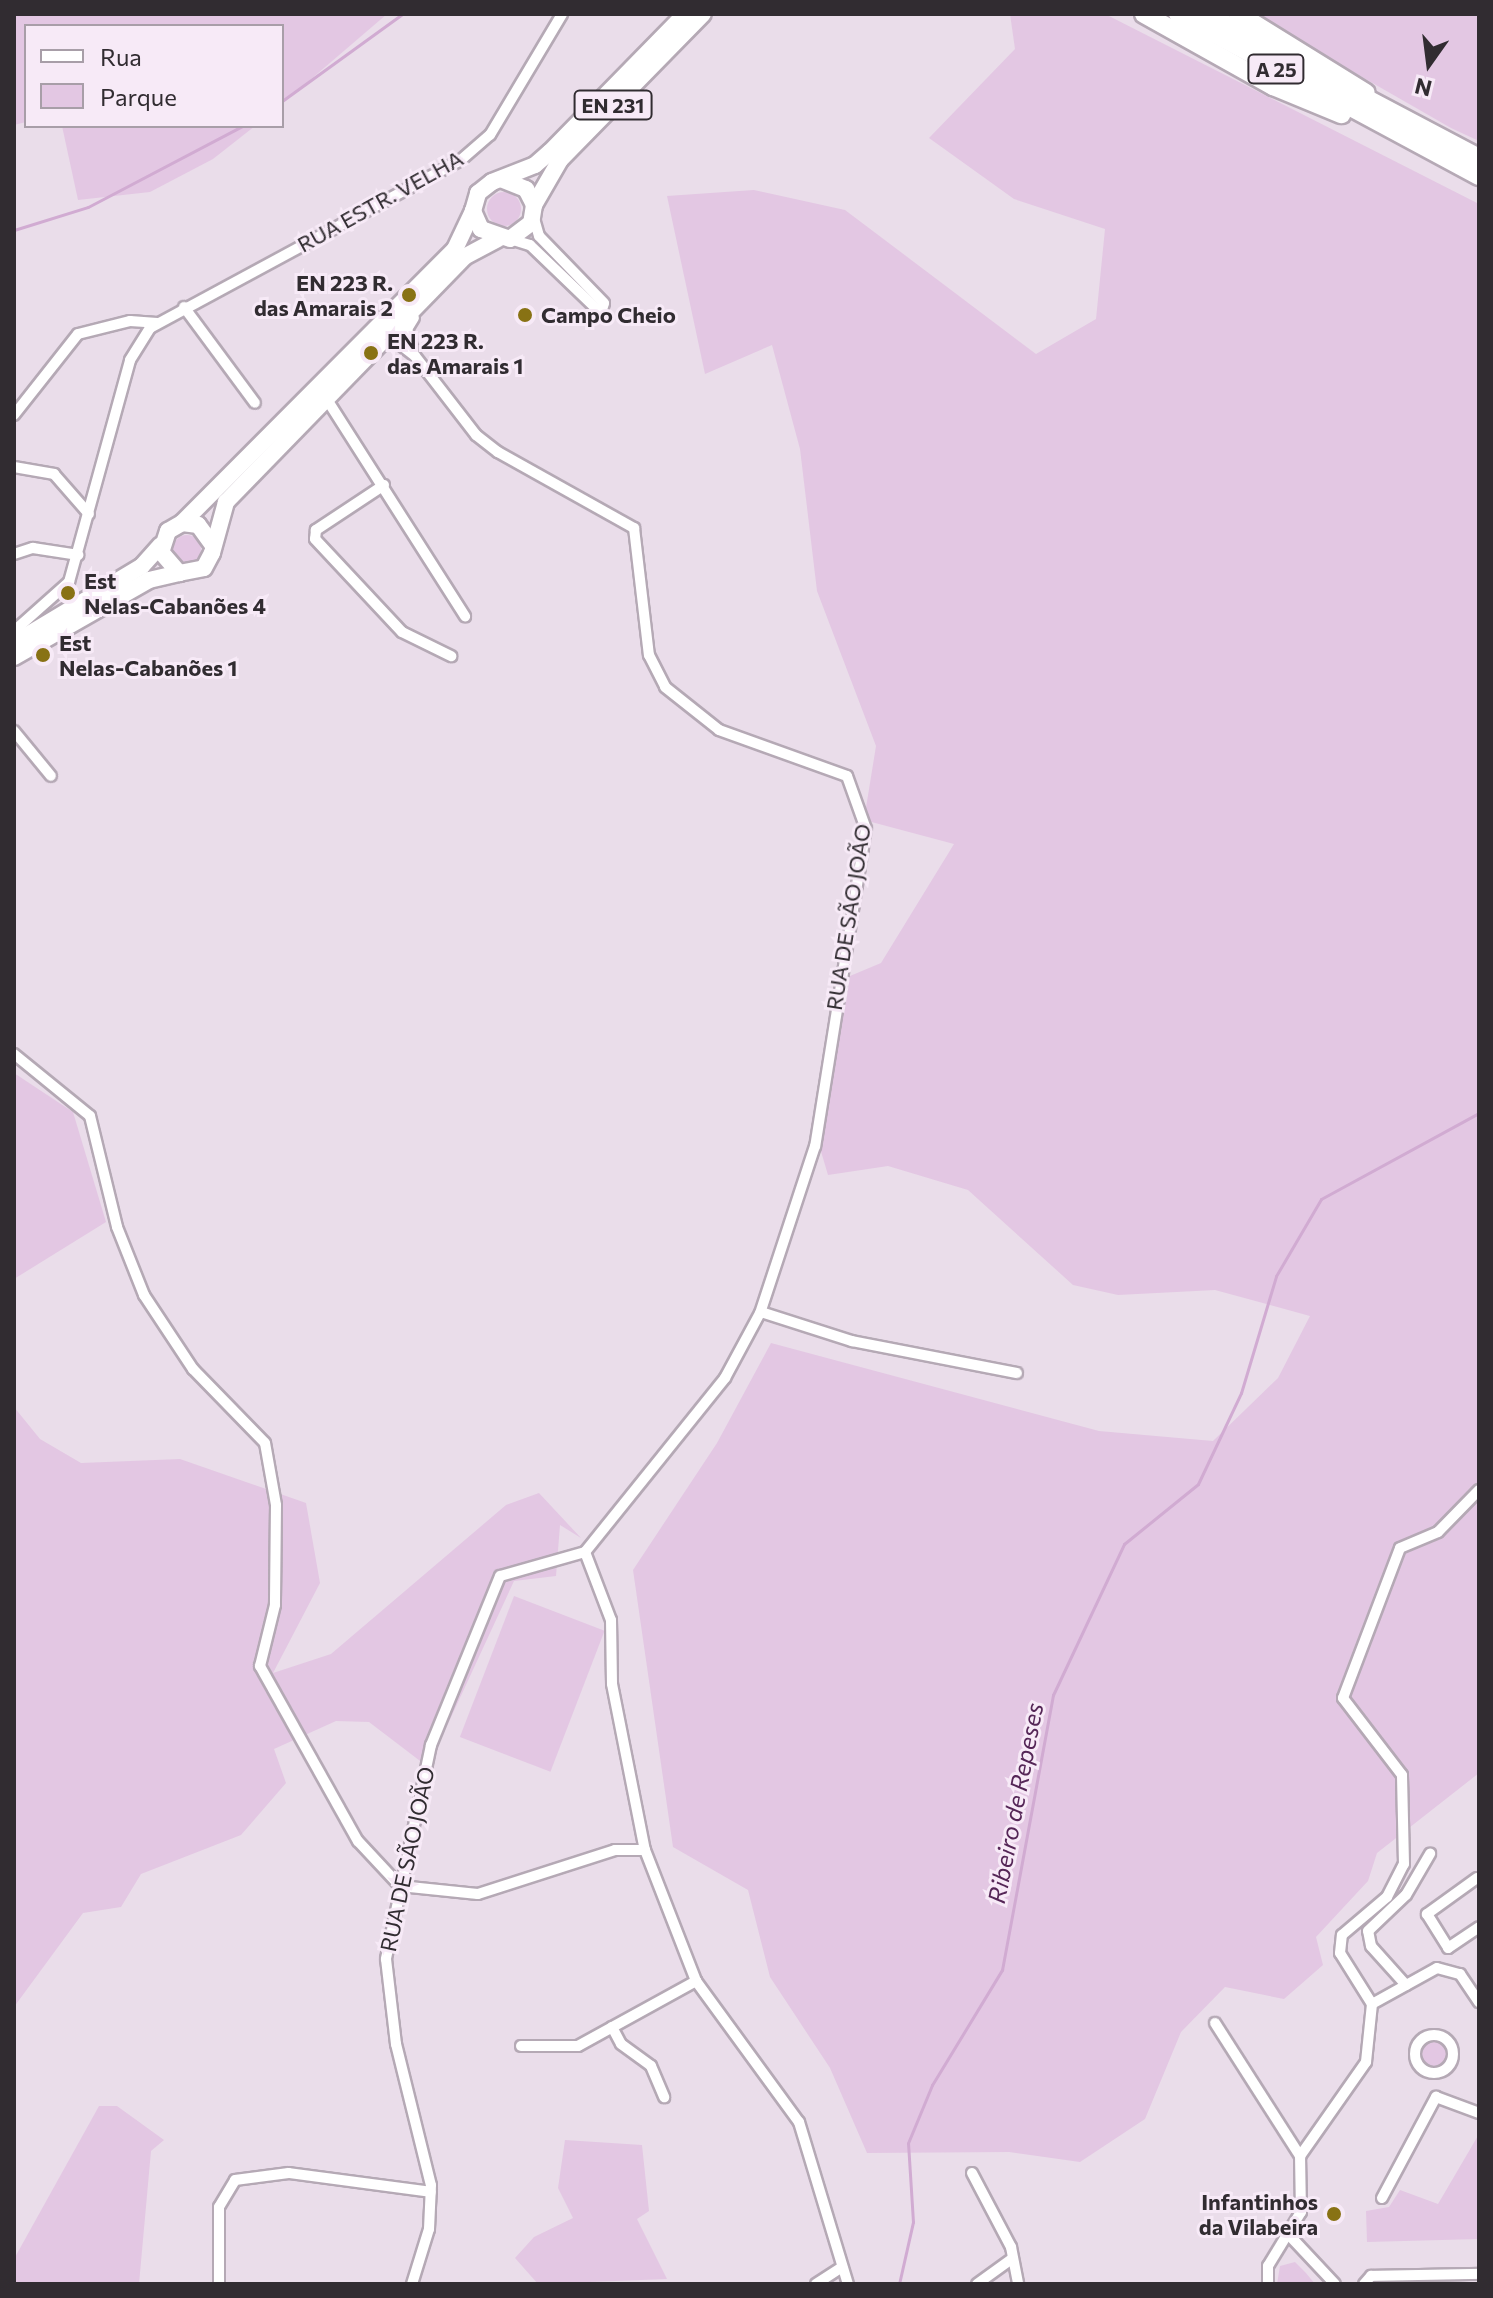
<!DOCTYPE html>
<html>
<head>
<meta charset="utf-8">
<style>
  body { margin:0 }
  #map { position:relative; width:1493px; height:2298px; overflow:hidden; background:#eaddea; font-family:Commissioner,sans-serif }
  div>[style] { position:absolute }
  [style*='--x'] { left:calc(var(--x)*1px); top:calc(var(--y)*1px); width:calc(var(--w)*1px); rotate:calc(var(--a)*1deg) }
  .green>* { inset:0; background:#e3c7e3; transform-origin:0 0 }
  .round { border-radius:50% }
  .stream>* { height:3px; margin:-1.5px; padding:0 1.5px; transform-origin:1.5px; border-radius:1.5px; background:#d1abd2 }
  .roads { filter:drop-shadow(2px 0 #b5a9b5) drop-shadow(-2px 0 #b5a9b5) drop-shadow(0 2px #b5a9b5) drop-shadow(0 -2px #b5a9b5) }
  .minor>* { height:10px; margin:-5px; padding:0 5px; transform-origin:5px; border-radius:5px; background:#fff }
  .minor>.ring { margin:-5px; padding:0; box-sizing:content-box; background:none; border:10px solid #fff; border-radius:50% }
  .primary>* { height:16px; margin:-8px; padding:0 8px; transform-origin:8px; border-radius:8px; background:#fff }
  .motorway>* { height:18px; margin:-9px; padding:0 9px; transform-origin:9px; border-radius:9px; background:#fff }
  .dots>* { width:22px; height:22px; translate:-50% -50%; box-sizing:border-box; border:4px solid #f7eaf7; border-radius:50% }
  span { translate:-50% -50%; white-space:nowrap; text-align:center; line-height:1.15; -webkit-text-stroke:6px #f7eaf7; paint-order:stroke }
  .shield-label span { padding:2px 6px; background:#f7eaf7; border:2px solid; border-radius:6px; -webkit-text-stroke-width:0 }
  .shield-label { font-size:20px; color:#312c31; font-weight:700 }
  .street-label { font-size:22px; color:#312c31 }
  .poi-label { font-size:22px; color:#312c31; font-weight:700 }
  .right { translate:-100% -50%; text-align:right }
  .left { translate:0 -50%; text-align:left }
  .water-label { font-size:24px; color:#552657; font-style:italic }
  .frame { position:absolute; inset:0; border:16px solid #312c31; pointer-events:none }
  .legend { position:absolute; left:24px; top:24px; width:260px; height:104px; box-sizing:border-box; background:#f7eaf7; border:2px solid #a89ea8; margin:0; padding:10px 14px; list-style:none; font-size:24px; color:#312c31 }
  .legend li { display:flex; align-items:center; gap:16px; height:40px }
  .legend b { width:40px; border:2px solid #a89ea8 }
  .north { position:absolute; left:1389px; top:24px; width:80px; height:80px; -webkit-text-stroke:6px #f7eaf7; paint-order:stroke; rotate:194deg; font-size:22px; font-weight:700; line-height:32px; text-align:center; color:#312c31 }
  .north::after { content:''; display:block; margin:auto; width:28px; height:36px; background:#312c31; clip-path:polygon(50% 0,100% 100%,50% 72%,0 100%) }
</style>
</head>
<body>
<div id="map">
  <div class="green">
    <i style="clip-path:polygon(14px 14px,387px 14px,282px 104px,282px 26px,26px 26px,26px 122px,14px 125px)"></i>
    <i style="clip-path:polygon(1010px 14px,1105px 14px,1479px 204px,1479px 1773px,1377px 1853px,1368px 1881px,1316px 1937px,1323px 1965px,1284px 1999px,1225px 1987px,1181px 2032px,1145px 2119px,1080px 2162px,1009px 2152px,867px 2153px,830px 2068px,770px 1977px,748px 1890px,673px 1847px,633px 1570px,717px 1443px,771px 1343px,1099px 1431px,1213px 1441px,1278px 1378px,1310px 1316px,1215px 1290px,1118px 1295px,1073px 1285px,968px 1190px,888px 1166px,828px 1175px,817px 1138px,838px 981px,881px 963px,954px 844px,864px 820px,876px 746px,817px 591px,800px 449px,772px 345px,705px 374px,667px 196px,754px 190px,845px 210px,1036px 354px,1096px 319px,1105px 229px,1014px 199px,929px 138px,1015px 49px)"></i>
    <i style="clip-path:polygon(1252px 14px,1479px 14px,1479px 141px,1451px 128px)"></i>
    <i style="clip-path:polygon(62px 126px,255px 126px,213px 159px,150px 192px,78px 200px)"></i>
    <i class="round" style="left:487px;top:192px;width:34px;height:34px"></i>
    <i class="round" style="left:173px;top:535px;width:28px;height:28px"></i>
    <i style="clip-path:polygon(14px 1073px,73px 1112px,106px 1222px,14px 1279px)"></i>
    <i style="clip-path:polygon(14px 1407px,40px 1439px,81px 1463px,180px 1459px,306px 1503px,320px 1583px,273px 1673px,331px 1654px,506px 1505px,539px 1493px,581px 1538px,560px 1525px,556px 1576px,514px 1581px,428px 1767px,369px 1722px,336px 1721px,274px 1749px,286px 1783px,241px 1835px,141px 1874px,121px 1907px,83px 1913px,14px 2007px)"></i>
    <i style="left:514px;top:1596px;width:97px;height:151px;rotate:21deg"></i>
    <i class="round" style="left:1420px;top:2042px;width:28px;height:28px"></i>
    <i style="clip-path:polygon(99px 2106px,117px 2106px,164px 2140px,151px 2151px,139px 2284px,14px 2284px,14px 2259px)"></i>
    <i style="clip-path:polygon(1479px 2134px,1479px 2239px,1367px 2242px,1366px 2211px,1389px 2207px,1400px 2190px,1438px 2204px)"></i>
    <i style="clip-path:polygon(565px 2140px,642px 2145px,649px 2211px,637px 2219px,667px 2279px,538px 2284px,515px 2258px,534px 2237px,573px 2218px,558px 2188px)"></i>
    <i style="clip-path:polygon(1295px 2262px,1306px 2273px,1315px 2284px,1277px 2284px,1280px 2266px)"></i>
  </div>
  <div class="stream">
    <i style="--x:282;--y:101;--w:148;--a:-35.9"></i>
    <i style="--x:14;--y:230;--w:77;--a:-17.3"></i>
    <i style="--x:88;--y:207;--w:174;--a:-27.7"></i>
    <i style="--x:899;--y:2284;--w:64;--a:-77.3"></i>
    <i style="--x:913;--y:2222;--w:79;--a:-93.6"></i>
    <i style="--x:908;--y:2143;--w:63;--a:-67.5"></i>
    <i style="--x:932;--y:2085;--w:135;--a:-58.7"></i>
    <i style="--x:1002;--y:1970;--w:280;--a:-79.5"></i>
    <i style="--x:1053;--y:1695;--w:167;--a:-64.8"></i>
    <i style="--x:1124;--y:1544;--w:95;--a:-39"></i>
    <i style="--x:1198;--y:1484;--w:101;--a:-64.7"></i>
    <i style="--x:1241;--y:1393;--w:122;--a:-73.3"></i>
    <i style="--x:1276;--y:1276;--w:89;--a:-59.7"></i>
    <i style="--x:1321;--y:1199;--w:180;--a:-28.6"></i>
  </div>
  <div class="roads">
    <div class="minor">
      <i style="--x:510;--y:239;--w:21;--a:17"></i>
      <i style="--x:530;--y:245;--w:98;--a:43.8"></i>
      <i style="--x:601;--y:313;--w:10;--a:-73"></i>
      <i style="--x:604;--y:303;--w:93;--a:-134.1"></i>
      <i style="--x:539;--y:236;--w:19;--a:-106"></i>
      <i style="--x:184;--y:307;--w:119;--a:53.5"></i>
      <i style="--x:382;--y:343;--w:15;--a:-4"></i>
      <i style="--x:397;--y:342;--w:23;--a:38"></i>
      <i style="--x:415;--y:356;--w:100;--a:52.3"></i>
      <i style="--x:476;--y:435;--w:28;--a:38"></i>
      <i style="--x:498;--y:452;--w:156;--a:29.2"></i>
      <i style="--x:634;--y:528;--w:128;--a:83.3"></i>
      <i style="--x:649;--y:655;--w:36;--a:63"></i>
      <i style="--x:665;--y:687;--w:69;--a:38.5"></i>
      <i style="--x:719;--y:730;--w:136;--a:19.8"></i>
      <i style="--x:847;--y:776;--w:56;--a:70.3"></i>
      <i style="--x:866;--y:829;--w:321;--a:99.1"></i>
      <i style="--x:815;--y:1146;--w:176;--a:108.2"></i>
      <i style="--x:760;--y:1313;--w:74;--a:118.3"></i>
      <i style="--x:725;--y:1378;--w:223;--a:128.8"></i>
      <i style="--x:585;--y:1552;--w:88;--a:164.2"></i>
      <i style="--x:500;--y:1576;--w:183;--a:112.2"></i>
      <i style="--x:431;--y:1745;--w:219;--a:101.9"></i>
      <i style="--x:386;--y:1959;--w:86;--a:83.3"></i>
      <i style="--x:396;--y:2044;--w:145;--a:76.1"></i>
      <i style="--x:431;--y:2185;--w:44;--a:92.6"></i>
      <i style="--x:429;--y:2229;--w:58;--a:107.2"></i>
      <i style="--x:413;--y:351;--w:23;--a:-105"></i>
      <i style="--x:407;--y:329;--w:13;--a:-58"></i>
      <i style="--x:326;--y:398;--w:259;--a:57.5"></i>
      <i style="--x:14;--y:415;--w:103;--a:-51.7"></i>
      <i style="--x:78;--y:334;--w:54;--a:-14"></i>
      <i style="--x:130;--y:321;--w:27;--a:4"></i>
      <i style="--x:14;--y:467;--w:41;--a:9.9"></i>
      <i style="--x:54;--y:474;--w:53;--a:48.8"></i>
      <i style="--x:384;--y:485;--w:82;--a:146.5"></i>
      <i style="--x:316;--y:530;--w:9;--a:96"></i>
      <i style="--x:315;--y:539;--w:127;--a:46.9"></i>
      <i style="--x:402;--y:632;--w:55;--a:26.1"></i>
      <i style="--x:14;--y:554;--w:20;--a:-18"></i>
      <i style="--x:33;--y:548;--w:46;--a:8.8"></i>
      <i style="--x:14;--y:631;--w:74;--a:-41.7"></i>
      <i style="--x:69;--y:582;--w:230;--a:-74.6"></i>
      <i style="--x:130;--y:360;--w:38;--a:-58"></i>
      <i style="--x:150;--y:328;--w:355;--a:-28.4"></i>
      <i style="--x:462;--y:159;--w:37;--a:-41"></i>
      <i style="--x:490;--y:135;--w:141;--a:-59.2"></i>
      <i style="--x:14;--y:731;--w:58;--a:50.6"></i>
      <i style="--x:14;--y:1054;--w:98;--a:39.2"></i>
      <i style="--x:90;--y:1116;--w:114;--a:76.3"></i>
      <i style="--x:117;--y:1227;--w:73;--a:68.3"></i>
      <i style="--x:144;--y:1295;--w:89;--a:56.5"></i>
      <i style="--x:193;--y:1369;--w:103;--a:45.8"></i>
      <i style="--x:265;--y:1443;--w:63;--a:79.9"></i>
      <i style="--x:276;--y:1505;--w:100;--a:90.6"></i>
      <i style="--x:275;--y:1605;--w:63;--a:103.8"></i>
      <i style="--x:260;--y:1666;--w:201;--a:60.8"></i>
      <i style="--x:358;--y:1841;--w:62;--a:47"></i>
      <i style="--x:761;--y:1312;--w:96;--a:17.7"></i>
      <i style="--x:852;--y:1341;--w:168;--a:11"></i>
      <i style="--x:585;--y:1552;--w:73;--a:69.1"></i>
      <i style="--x:611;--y:1620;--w:64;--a:89.1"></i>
      <i style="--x:612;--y:1684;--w:169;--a:78.8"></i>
      <i style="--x:645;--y:1850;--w:141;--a:68.7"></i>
      <i style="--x:696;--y:1981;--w:175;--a:53.9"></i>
      <i style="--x:799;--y:2122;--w:169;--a:73.2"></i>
      <i style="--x:1477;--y:1878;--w:62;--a:144.2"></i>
      <i style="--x:1427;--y:1914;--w:40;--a:58"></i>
      <i style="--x:1448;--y:1948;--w:37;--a:-34"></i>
      <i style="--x:400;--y:1886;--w:78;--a:5.9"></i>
      <i style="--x:478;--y:1894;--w:144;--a:-17.8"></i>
      <i style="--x:615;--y:1850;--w:30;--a:0"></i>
      <i style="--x:1406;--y:1985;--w:52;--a:-131.9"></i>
      <i style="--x:1371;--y:1946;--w:15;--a:-101"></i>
      <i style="--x:1368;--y:1931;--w:52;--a:-43.5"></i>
      <i style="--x:1406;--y:1895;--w:48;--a:-59.7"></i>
      <i style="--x:1372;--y:2004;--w:60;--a:-122.1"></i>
      <i style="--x:1340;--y:1953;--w:18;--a:-84"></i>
      <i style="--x:1342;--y:1935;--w:59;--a:-40.2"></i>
      <i style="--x:1387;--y:1897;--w:37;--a:-63"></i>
      <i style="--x:1404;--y:1864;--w:89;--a:-91.3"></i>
      <i style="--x:1402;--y:1775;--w:97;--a:-127.5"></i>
      <i style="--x:1343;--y:1698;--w:160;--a:-69.2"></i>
      <i style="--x:1400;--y:1548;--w:41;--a:-22.8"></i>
      <i style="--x:1438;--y:1532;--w:59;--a:-45.7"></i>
      <i style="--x:1215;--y:2023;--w:158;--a:57.4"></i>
      <i style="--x:612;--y:2027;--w:19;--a:62"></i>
      <i style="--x:621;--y:2044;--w:37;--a:36"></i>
      <i style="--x:651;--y:2066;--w:34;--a:67"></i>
      <i class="ring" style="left:1415px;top:2035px;width:28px;height:28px"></i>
      <i style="--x:521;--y:2046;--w:57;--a:0"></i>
      <i style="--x:578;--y:2046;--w:135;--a:-28.8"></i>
      <i style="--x:972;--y:2173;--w:84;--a:62.2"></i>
      <i style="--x:1011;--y:2247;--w:38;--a:79"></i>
      <i style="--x:1382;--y:2198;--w:115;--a:-61.9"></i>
      <i style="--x:1436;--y:2097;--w:46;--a:20.4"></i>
      <i style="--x:1289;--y:2235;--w:67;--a:46.8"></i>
      <i style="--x:219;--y:2284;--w:77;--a:-90"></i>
      <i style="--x:219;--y:2207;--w:31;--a:-59"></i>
      <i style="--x:235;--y:2180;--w:54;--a:-7.4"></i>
      <i style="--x:289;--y:2173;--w:143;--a:7.6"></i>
      <i style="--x:816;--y:2284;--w:30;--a:-33"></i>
      <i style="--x:977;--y:2284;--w:44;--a:-35.8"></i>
      <i style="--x:1268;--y:2284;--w:18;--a:-90"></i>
      <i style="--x:1268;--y:2266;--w:63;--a:-58.6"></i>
      <i style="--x:1301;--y:2212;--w:56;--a:-91"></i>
      <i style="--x:1300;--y:2156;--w:115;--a:-54.9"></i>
      <i style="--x:1366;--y:2062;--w:58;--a:-84.1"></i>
      <i style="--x:1372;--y:2004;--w:74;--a:-29"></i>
      <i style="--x:1437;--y:1968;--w:24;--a:15"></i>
      <i style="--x:1460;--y:1974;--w:34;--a:56"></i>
      <i style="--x:1364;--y:2284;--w:11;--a:-49"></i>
      <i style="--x:1371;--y:2276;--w:108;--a:-1.1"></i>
    </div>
    <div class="primary">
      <i style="--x:501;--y:179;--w:27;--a:22"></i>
      <i style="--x:526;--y:189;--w:18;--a:63"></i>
      <i style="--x:534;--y:205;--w:18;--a:99"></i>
      <i style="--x:531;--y:223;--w:26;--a:143"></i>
      <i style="--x:510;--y:239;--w:31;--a:-161"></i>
      <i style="--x:481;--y:229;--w:20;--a:-114"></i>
      <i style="--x:473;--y:211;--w:19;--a:-74"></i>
      <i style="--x:478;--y:193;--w:18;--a:-38"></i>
      <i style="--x:492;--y:182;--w:46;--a:-21.6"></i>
      <i style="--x:535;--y:165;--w:20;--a:-41"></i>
      <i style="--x:550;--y:152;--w:193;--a:-45.6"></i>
      <i style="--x:534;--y:205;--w:52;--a:-60"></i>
      <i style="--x:560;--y:160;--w:204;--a:-45.6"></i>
      <i style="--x:182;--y:523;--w:387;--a:-45.1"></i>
      <i style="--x:455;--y:249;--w:42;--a:-64.7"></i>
      <i style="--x:212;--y:544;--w:24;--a:-126"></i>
      <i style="--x:198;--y:525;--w:16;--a:-173"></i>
      <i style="--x:182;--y:523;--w:16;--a:150"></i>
      <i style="--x:168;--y:531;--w:22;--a:108"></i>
      <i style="--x:161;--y:552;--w:28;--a:49"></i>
      <i style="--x:179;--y:573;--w:25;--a:-11"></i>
      <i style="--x:204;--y:568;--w:17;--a:-62"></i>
      <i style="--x:212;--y:553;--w:53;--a:-74.6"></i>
      <i style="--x:226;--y:502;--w:342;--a:-45.8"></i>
      <i style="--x:464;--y:257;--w:38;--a:-28"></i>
      <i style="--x:14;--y:643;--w:149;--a:-31"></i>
      <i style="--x:142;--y:566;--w:28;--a:-48"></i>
      <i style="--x:14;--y:657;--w:155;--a:-29.7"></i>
      <i style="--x:149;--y:580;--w:31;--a:-13"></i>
    </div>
    <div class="motorway">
      <i style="--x:1144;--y:14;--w:148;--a:29.2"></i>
      <i style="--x:1273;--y:86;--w:74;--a:22.4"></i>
      <i style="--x:1178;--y:14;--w:342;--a:28.3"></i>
      <i style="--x:1206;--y:14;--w:309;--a:27.8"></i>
      <i style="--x:1238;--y:14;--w:150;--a:31.7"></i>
    </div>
  </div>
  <div class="dots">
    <i style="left:409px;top:295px;background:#887214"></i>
    <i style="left:525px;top:315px;background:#887214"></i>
    <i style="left:371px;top:353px;background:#887214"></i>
    <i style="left:68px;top:593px;background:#887214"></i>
    <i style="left:43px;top:655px;background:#887214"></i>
    <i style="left:1334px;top:2214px;background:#887214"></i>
  </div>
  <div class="shield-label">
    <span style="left:1276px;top:69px">A 25</span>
    <span style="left:613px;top:105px">EN 231</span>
  </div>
  <div class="street-label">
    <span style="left:380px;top:201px;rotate:-29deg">RUA ESTR. VELHA</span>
    <span style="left:848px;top:917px;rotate:-81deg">RUA DE SÃO JOÃO</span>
    <span style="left:407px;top:1859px;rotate:-78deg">RUA DE SÃO JOÃO</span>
  </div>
  <div class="poi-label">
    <span class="right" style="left:393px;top:295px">EN 223 R.<br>das Amarais 2</span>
    <span class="left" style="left:541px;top:315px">Campo Cheio</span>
    <span class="left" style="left:387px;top:353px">EN 223 R.<br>das Amarais 1</span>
    <span class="left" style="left:84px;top:593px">Est<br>Nelas-Cabanões 4</span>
    <span class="left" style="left:59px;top:655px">Est<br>Nelas-Cabanões 1</span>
    <span class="right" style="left:1318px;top:2214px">Infantinhos<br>da Vilabeira</span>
  </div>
  <div class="water-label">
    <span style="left:1015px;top:1803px;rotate:-79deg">Ribeiro de Repeses</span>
  </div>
  <div class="frame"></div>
  <ul class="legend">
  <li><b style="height:10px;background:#fff"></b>Rua</li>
  <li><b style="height:22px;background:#e3c7e3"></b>Parque</li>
  </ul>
  <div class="north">N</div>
</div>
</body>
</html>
